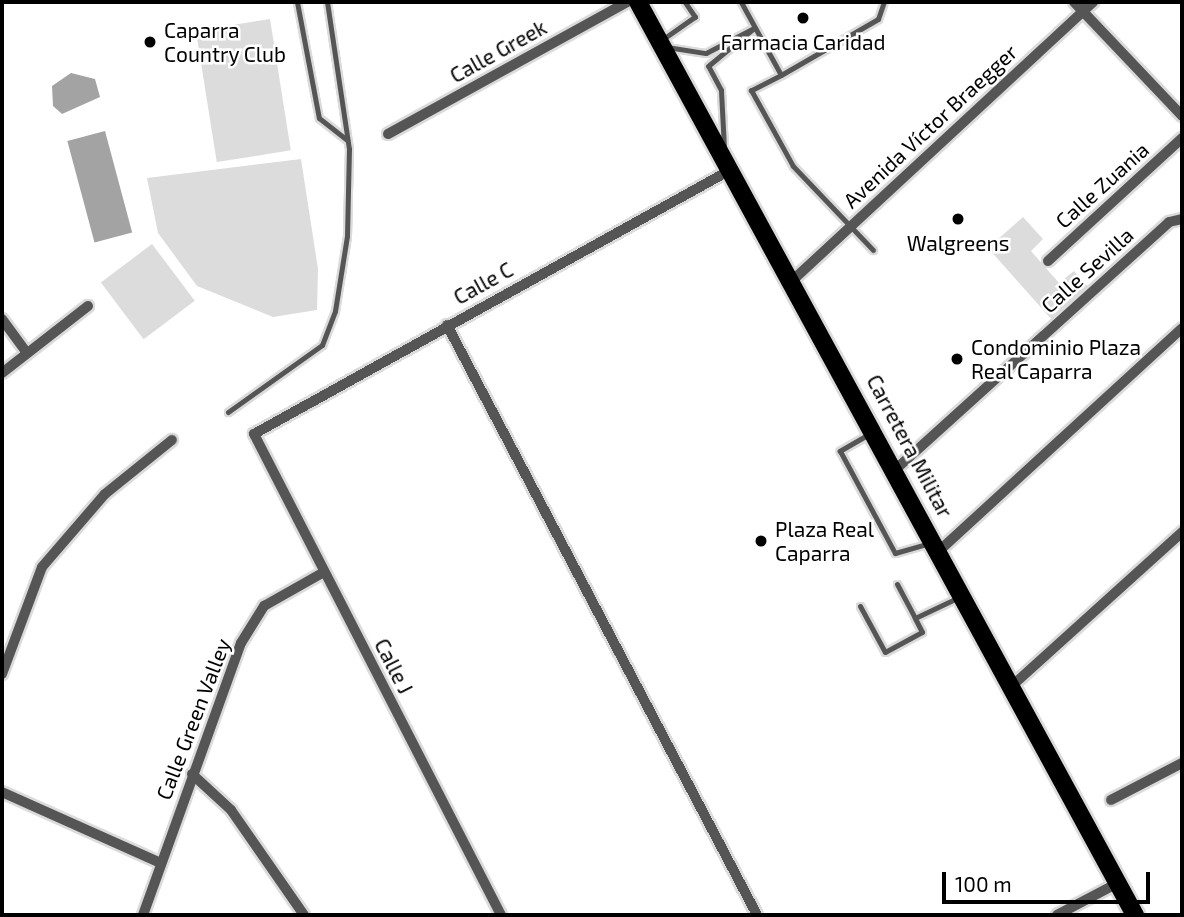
<!DOCTYPE html>
<html>
<head>
<meta charset="utf-8">
<style>
  body { margin:0 }
  #map { position:relative; width:1184px; height:917px; overflow:hidden; background:#fff; font-family:"Exo 2",sans-serif }
  div>[style] { position:absolute }
  [style*='--x'] { left:calc(var(--x)*1px); top:calc(var(--y)*1px); width:calc(var(--w)*1px); rotate:calc(var(--a)*1deg) }
  .green>* { inset:0; background:#dcdcdc; transform-origin:0 0 }
  .water>* { inset:0; background:#a3a3a3; transform-origin:0 0 }
  .roads { filter:drop-shadow(2px 0 #dbdbdb) drop-shadow(-2px 0 #dbdbdb) drop-shadow(0 2px #dbdbdb) drop-shadow(0 -2px #dbdbdb) }
  .service>* { height:5px; margin:-2.5px; padding:0 2.5px; transform-origin:2.5px; border-radius:2.5px; background:#555 }
  .minor>* { height:10px; margin:-5px; padding:0 5px; transform-origin:5px; border-radius:5px; background:#555 }
  .primary>* { height:18px; margin:-9px; padding:0 9px; transform-origin:9px; border-radius:9px; background:#000 }
  .dots>* { width:19px; height:19px; translate:-50% -50%; box-sizing:border-box; border:4px solid #fff; border-radius:50% }
  span { translate:-50% -50%; white-space:nowrap; text-align:center; line-height:1.15; -webkit-text-stroke:5px #fff; paint-order:stroke }
  .poi-label { font-size:21px; color:#000 }
  .left { translate:0 -50%; text-align:left }
  .street-label { font-size:21px; color:#000 }
  .frame { position:absolute; inset:0; border:4px solid #000; pointer-events:none }
  .scale { position:absolute; left:942px; top:872px; width:208px; height:32px; box-sizing:border-box; border:4px solid #000; border-top:0; padding-left:9px; font-size:21px; line-height:24px; white-space:nowrap; color:#000; -webkit-text-stroke:5px #fff; paint-order:stroke }
</style>
</head>
<body>
<div id="map">
  <div class="green">
    <i style="left:270px;top:19px;width:133px;height:75px;rotate:81deg"></i>
    <i style="clip-path:polygon(301px 159px,318px 269px,317px 310px,273px 317px,197px 286px,158px 233px,147px 178px)"></i>
    <i style="clip-path:polygon(1023px 217px,1043px 239px,1031px 251px,1059px 283px,1074px 271px,1091px 290px,1054px 322px,988px 248px)"></i>
    <i style="left:152px;top:244px;width:71px;height:64px;rotate:53deg"></i>
  </div>
  <div class="water">
    <i style="clip-path:polygon(71px 73px,95px 79px,100px 97px,62px 114px,53px 106px,52px 86px)"></i>
    <i style="left:105px;top:131px;width:105px;height:39px;rotate:75deg"></i>
  </div>
  <div class="roads">
    <div class="service">
      <i style="--x:297;--y:2;--w:118;--a:79.3"></i>
      <i style="--x:319;--y:118;--w:36;--a:38"></i>
      <i style="--x:741;--y:2;--w:83;--a:61.3"></i>
      <i style="--x:781;--y:75;--w:34;--a:153"></i>
      <i style="--x:751;--y:90;--w:87;--a:61.1"></i>
      <i style="--x:793;--y:166;--w:116;--a:46.4"></i>
      <i style="--x:663;--y:39;--w:39;--a:-35"></i>
      <i style="--x:695;--y:17;--w:18;--a:-124"></i>
      <i style="--x:667;--y:47;--w:39;--a:9"></i>
      <i style="--x:706;--y:53;--w:54;--a:-27.5"></i>
      <i style="--x:781;--y:75;--w:112;--a:-30"></i>
      <i style="--x:878;--y:19;--w:18;--a:-71"></i>
      <i style="--x:724;--y:148;--w:58;--a:-93"></i>
      <i style="--x:721;--y:90;--w:27;--a:-118"></i>
      <i style="--x:708;--y:66;--w:60;--a:-39.6"></i>
      <i style="--x:228;--y:412;--w:115;--a:-35.5"></i>
      <i style="--x:322;--y:345;--w:36;--a:-69"></i>
      <i style="--x:335;--y:311;--w:76;--a:-80.9"></i>
      <i style="--x:347;--y:236;--w:87;--a:-88.7"></i>
      <i style="--x:349;--y:149;--w:149;--a:-98.5"></i>
      <i style="--x:869;--y:434;--w:34;--a:150"></i>
      <i style="--x:840;--y:451;--w:116;--a:61.7"></i>
      <i style="--x:895;--y:553;--w:35;--a:-16"></i>
      <i style="--x:897;--y:584;--w:38;--a:62"></i>
      <i style="--x:860;--y:606;--w:52;--a:61.5"></i>
      <i style="--x:885;--y:652;--w:42;--a:-28.4"></i>
      <i style="--x:922;--y:632;--w:16;--a:-117"></i>
      <i style="--x:915;--y:618;--w:49;--a:-25.5"></i>
    </div>
    <div class="minor">
      <i style="--x:1074;--y:2;--w:157;--a:46.5"></i>
      <i style="--x:388;--y:134;--w:273;--a:-28.9"></i>
      <i style="--x:1048;--y:261;--w:182;--a:-42.5"></i>
      <i style="--x:794;--y:279;--w:408;--a:-42.8"></i>
      <i style="--x:2;--y:319;--w:42;--a:53.7"></i>
      <i style="--x:447;--y:325;--w:666;--a:62.28"></i>
      <i style="--x:2;--y:373;--w:109;--a:-37.9"></i>
      <i style="--x:896;--y:469;--w:368;--a:-42.1"></i>
      <i style="--x:1169;--y:222;--w:13;--a:-13"></i>
      <i style="--x:940;--y:550;--w:328;--a:-42.5"></i>
      <i style="--x:2;--y:674;--w:114;--a:-69.5"></i>
      <i style="--x:42;--y:567;--w:96;--a:-49.2"></i>
      <i style="--x:105;--y:494;--w:86;--a:-38.9"></i>
      <i style="--x:1014;--y:684;--w:227;--a:-42.1"></i>
      <i style="--x:192;--y:774;--w:53;--a:42.7"></i>
      <i style="--x:231;--y:810;--w:128;--a:55.2"></i>
      <i style="--x:2;--y:792;--w:174;--a:24.1"></i>
      <i style="--x:1111;--y:800;--w:80;--a:-27.5"></i>
      <i style="--x:143;--y:915;--w:289;--a:-70.2"></i>
      <i style="--x:241;--y:643;--w:44;--a:-58.1"></i>
      <i style="--x:264;--y:606;--w:69;--a:-29.5"></i>
      <i style="--x:501;--y:915;--w:541;--a:-117.18"></i>
      <i style="--x:254;--y:434;--w:547;--a:-29"></i>
      <i style="--x:1057;--y:915;--w:69;--a:-27.7"></i>
    </div>
    <div class="primary">
      <i style="--x:638;--y:2;--w:1040;--a:61.44"></i>
    </div>
  </div>
  <div class="dots">
    <i style="left:803px;top:18px;background:#000"></i>
    <i style="left:150px;top:42px;background:#000"></i>
    <i style="left:958px;top:219px;background:#000"></i>
    <i style="left:957px;top:359px;background:#000"></i>
    <i style="left:761px;top:541px;background:#000"></i>
  </div>
  <div class="poi-label">
    <span class="left" style="left:164px;top:42px">Caparra<br>Country Club</span>
    <span style="left:803px;top:42px">Farmacia Caridad</span>
    <span style="left:958px;top:243px">Walgreens</span>
    <span class="left" style="left:971px;top:359px">Condominio Plaza<br>Real Caparra</span>
    <span class="left" style="left:775px;top:541px">Plaza Real<br>Caparra</span>
  </div>
  <div class="street-label">
    <span style="left:498px;top:51px;rotate:-29deg">Calle Greek</span>
    <span style="left:930px;top:126px;rotate:-43deg">Avenida Víctor Braegger</span>
    <span style="left:1102px;top:185px;rotate:-42deg">Calle Zuania</span>
    <span style="left:1087px;top:270px;rotate:-42deg">Calle Sevilla</span>
    <span style="left:483px;top:283px;rotate:-29deg">Calle C</span>
    <span style="left:910px;top:446px;rotate:62deg">Carretera Militar</span>
    <span style="left:394px;top:666px;rotate:63deg">Calle J</span>
    <span style="left:193px;top:719px;rotate:-69deg">Calle Green Valley</span>
  </div>
  <div class="frame"></div>
  <div class="scale">100 m</div>
</div>
</body>
</html>
